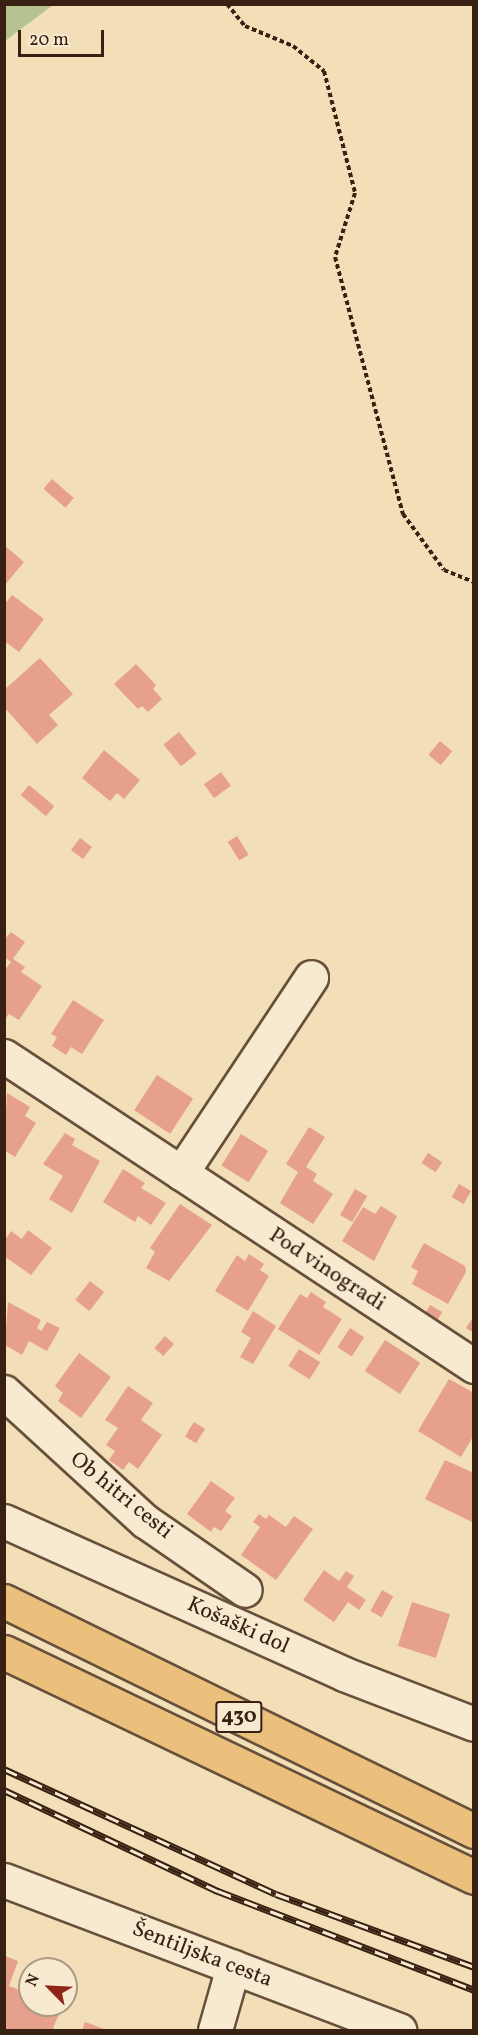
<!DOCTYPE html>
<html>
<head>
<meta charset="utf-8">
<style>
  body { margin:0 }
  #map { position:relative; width:478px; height:2035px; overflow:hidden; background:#f3dfb7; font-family:Vollkorn,serif }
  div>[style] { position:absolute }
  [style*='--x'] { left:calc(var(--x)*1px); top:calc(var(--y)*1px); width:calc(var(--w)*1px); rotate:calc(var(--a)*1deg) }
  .green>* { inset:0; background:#b7c291 }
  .building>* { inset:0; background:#e6a08c; transform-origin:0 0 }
  .path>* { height:4px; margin-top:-2px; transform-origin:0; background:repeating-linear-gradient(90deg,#382112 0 4.5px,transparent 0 7.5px) }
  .roads { filter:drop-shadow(2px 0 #67503b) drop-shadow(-2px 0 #67503b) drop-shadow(0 2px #67503b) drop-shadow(0 -2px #67503b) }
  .minor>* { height:33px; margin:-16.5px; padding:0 16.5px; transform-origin:16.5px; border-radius:16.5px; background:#f7ead0 }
  .highway>* { height:33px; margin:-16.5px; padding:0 16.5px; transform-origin:16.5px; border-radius:16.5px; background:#eac07c }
  .rail>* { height:7px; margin-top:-3.5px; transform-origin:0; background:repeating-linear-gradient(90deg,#f7ead0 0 14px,#382112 0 28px); box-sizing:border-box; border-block:2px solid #382112 }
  span { translate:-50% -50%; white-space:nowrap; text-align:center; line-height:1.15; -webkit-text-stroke:4.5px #f7ead0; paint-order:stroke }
  .shield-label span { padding:2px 4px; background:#f7ead0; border:2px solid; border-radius:4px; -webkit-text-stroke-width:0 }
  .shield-label { font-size:21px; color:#382112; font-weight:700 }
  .street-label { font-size:22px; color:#382112 }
  .frame { position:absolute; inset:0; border:6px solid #382112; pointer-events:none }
  .north { position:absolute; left:18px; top:1957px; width:60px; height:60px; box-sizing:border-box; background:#f7ead0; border:2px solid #ab9a84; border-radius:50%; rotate:294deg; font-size:16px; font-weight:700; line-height:24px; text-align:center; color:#382112 }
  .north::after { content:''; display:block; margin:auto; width:21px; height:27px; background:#8f2418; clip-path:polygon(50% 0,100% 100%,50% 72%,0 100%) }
  .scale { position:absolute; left:18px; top:30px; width:86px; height:27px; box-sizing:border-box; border:3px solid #382112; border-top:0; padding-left:8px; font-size:18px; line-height:21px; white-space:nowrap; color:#382112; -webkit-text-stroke:4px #f7ead0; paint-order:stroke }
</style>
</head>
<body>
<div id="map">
  <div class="green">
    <i style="clip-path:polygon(5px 4px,53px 4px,53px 5px,5px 41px)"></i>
  </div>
  <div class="building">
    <i style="left:52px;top:479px;width:29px;height:13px;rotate:41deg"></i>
    <i style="clip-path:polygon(4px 545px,24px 562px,4px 586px)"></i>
    <i style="clip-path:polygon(12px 595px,44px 619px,19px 652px,4px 641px,4px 605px)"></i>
    <i style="clip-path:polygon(40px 658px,73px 694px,49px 715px,58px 725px,37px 744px,4px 707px,4px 690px)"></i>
    <i style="clip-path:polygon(136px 664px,156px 685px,153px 689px,162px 699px,148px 712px,142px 706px,138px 709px,114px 684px)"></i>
    <i style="left:179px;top:732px;width:28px;height:20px;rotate:51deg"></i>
    <i style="left:440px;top:741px;width:16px;height:18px;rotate:40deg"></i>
    <i style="clip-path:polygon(104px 750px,140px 780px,124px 799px,117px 793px,110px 801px,82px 778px)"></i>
    <i style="left:221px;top:772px;width:17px;height:21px;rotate:54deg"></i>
    <i style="left:29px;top:785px;width:33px;height:13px;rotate:40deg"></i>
    <i style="left:237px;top:836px;width:22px;height:11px;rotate:58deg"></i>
    <i style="left:80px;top:838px;width:15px;height:15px;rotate:37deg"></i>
    <i style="clip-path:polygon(11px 932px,25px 942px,13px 959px,25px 967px,21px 972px,42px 986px,19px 1020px,9px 1014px,4px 1021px,4px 971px,11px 962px,4px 957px,4px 940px)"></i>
    <i style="clip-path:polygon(73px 1000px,104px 1020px,82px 1054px,71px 1047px,66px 1055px,52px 1046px,57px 1037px,51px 1034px)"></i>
    <i style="left:157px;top:1075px;width:43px;height:42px;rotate:33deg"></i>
    <i style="clip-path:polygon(7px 1093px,30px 1107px,25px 1116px,36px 1123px,15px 1157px,4px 1150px)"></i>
    <i style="clip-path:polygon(309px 1127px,325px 1137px,306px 1167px,317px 1174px,313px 1181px,333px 1194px,313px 1224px,280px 1203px,298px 1172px,286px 1164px)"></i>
    <i style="clip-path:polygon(65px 1133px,75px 1139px,72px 1145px,100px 1161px,72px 1213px,49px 1199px,63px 1176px,43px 1164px)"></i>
    <i style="left:241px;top:1134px;width:32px;height:37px;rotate:32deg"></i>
    <i style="left:428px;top:1153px;width:17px;height:12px;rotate:33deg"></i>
    <i style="clip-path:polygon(123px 1169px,145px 1183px,141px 1188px,166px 1203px,151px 1225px,138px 1216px,135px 1222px,103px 1202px)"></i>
    <i style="left:459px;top:1184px;width:14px;height:15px;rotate:30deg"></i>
    <i style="left:355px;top:1189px;width:14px;height:30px;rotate:30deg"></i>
    <i style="clip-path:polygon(180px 1204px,212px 1225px,169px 1281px,146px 1268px,155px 1252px,150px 1248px)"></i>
    <i style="clip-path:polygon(381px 1206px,397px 1216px,374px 1261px,342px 1241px,363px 1207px,375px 1214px)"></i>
    <i style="clip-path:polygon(28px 1230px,52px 1248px,31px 1275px,4px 1256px,4px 1241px,11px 1231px,22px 1239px)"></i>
    <i style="clip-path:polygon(424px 1243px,465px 1266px,466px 1272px,448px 1304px,412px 1284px,418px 1271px,411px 1267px)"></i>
    <i style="clip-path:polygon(249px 1254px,264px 1264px,260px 1270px,269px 1276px,248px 1311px,215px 1291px,237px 1255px,245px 1261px)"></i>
    <i style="left:90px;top:1281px;width:18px;height:24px;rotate:38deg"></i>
    <i style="clip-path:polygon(311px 1292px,326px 1302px,323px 1307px,342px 1319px,319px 1355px,278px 1329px,300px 1294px,307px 1298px)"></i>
    <i style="clip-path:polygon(8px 1302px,41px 1320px,37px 1328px,41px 1331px,47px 1322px,60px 1328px,47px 1351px,29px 1341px,22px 1355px,5px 1345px)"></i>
    <i style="left:430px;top:1305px;width:14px;height:10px;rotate:30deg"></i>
    <i style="clip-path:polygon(253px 1311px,276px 1326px,253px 1364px,240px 1357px,251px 1338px,241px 1332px)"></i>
    <i style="clip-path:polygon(474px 1316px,474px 1333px,466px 1328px)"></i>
    <i style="left:350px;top:1328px;width:17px;height:23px;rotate:33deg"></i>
    <i style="left:165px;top:1336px;width:12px;height:16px;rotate:42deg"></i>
    <i style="left:385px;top:1340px;width:42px;height:37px;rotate:33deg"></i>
    <i style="left:299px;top:1349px;width:25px;height:20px;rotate:32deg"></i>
    <i style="clip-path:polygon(79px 1353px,111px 1377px,81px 1418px,58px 1401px,63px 1393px,55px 1386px)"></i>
    <i style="clip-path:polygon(449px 1379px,474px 1393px,474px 1435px,461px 1457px,418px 1431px)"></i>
    <i style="clip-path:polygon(128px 1386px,153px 1403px,141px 1420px,162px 1435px,138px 1469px,129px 1462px,123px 1470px,109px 1460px,115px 1451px,106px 1445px,118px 1428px,105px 1420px)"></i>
    <i style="left:194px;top:1422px;width:13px;height:17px;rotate:32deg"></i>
    <i style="clip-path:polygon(445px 1460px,474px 1473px,474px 1523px,425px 1499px)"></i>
    <i style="clip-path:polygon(211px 1481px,235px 1498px,225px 1511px,232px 1516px,221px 1531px,214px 1527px,211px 1532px,187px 1514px)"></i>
    <i style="clip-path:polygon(259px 1514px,266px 1519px,269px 1515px,286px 1527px,294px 1516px,313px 1529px,276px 1580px,241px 1555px,260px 1527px,253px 1522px)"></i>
    <i style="clip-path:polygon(324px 1570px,339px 1581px,346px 1571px,354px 1576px,347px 1587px,366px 1600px,359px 1610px,348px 1602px,334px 1622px,303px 1600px)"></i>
    <i style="left:382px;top:1590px;width:13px;height:24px;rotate:29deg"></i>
    <i style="left:412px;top:1602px;width:40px;height:46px;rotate:18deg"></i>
    <i style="clip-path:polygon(5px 1956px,18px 1961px,9px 1986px,30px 1994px,30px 2005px,46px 2005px,60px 2012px,53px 2028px,58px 2030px,5px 2030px)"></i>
    <i style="clip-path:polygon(85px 2022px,107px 2030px,82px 2030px)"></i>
  </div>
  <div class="path">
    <i style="--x:227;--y:4;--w:28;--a:51"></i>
    <i style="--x:245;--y:26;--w:52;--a:22.6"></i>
    <i style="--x:293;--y:46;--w:40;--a:39"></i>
    <i style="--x:324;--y:71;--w:126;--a:75.7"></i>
    <i style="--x:355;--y:193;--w:67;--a:107.4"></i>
    <i style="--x:335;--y:257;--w:266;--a:75.2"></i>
    <i style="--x:403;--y:514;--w:69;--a:53.8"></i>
    <i style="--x:444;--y:570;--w:32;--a:22"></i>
  </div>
  <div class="roads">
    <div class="minor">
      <i style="--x:4;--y:1056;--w:563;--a:33.41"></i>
      <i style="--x:181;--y:1173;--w:235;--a:-56.4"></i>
      <i style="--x:4;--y:1392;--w:191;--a:42.5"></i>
      <i style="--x:145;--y:1521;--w:121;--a:34.6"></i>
      <i style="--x:4;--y:1521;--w:373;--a:24.2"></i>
      <i style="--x:344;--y:1674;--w:139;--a:21"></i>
      <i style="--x:4;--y:1880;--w:423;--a:20.8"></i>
      <i style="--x:215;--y:2030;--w:66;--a:-74.1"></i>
    </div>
    <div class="highway">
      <i style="--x:4;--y:1601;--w:523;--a:26.08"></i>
      <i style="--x:4;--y:1652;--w:521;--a:25.58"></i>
    </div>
  </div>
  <div class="rail">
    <i style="--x:4;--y:1769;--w:299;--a:24.7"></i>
    <i style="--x:276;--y:1894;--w:211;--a:20.2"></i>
    <i style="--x:4;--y:1790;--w:237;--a:25.3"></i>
    <i style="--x:218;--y:1891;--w:274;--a:21.1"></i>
  </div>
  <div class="shield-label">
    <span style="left:239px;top:1717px">430</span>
  </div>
  <div class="street-label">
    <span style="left:327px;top:1270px;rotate:33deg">Pod vinogradi</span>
    <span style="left:121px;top:1496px;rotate:39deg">Ob hitri cesti</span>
    <span style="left:238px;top:1626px;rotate:24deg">Košaški dol</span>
    <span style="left:202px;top:1955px;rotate:21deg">Šentiljska cesta</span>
  </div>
  <div class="frame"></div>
  <div class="north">N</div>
  <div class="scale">20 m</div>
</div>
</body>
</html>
